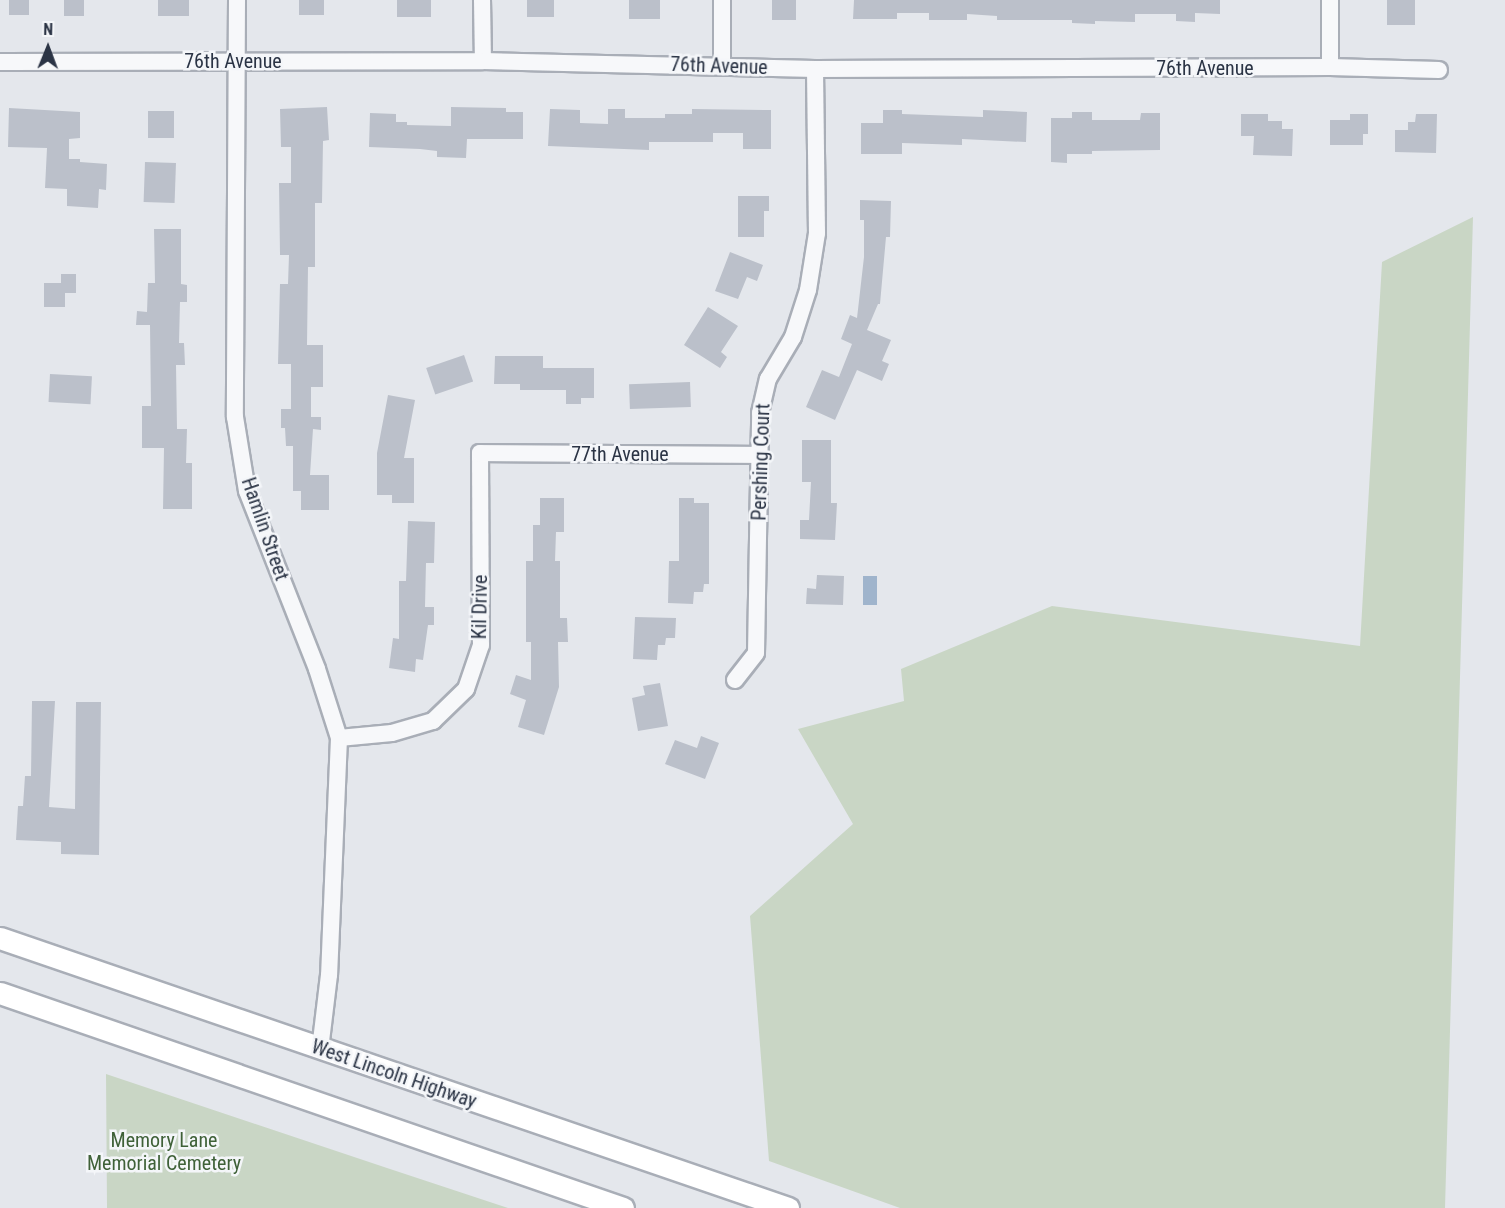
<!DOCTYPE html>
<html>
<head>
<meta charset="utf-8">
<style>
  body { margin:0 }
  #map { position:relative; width:1505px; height:1208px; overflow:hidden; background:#e4e7ec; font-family:"Roboto Condensed",sans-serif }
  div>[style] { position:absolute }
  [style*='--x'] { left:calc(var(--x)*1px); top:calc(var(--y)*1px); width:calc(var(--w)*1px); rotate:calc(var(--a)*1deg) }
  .green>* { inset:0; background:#c9d6c5 }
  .water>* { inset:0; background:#9fb4cc; transform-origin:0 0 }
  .building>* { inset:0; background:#bbc0ca; transform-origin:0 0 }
  .roads { filter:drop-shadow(2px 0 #a9aeb7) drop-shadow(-2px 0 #a9aeb7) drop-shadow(0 2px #a9aeb7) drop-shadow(0 -2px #a9aeb7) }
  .minor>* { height:16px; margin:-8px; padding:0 8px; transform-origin:8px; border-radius:8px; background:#f7f8fa }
  .major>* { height:21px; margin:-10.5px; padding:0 10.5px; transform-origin:10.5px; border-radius:10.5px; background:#fff }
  span { translate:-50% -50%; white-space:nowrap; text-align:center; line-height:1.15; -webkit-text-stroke:5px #f4f6f9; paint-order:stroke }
  .street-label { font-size:20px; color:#2b3445 }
  .park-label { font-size:20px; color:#3f6138 }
  .north { position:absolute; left:18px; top:18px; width:60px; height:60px; -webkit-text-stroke:4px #f4f6f9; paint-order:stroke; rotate:1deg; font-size:16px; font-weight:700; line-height:24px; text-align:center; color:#2b3445 }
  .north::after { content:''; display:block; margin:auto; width:21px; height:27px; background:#2b3445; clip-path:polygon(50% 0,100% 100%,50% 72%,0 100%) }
</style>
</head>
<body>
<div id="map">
  <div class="green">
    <i style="clip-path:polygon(1473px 217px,1445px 1208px,900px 1208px,769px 1161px,750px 916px,853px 824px,798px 729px,904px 701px,901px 669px,1052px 606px,1360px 646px,1382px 262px)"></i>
    <i style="clip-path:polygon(106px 1074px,387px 1168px,508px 1208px,107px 1208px)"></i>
  </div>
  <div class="water">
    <i style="left:863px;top:576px;width:14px;height:29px"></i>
  </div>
  <div class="building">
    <i style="left:9px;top:0;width:20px;height:15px"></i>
    <i style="left:64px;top:0;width:20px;height:16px"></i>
    <i style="left:158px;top:0;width:31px;height:16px"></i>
    <i style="left:299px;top:0;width:25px;height:15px"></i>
    <i style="left:397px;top:0;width:34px;height:17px"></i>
    <i style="left:527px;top:0;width:27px;height:17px"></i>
    <i style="left:629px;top:0;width:31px;height:19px"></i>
    <i style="left:772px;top:0;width:24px;height:20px"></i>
    <i style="clip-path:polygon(854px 0,1220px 0,1220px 14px,1195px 13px,1195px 22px,1176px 21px,1176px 14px,1135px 14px,1135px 22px,1095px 21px,1095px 24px,1072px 23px,1072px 20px,997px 20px,997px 16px,967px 14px,967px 20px,929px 20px,929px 13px,897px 13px,897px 19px,853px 19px)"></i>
    <i style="left:1387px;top:0;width:28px;height:25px"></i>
    <i style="clip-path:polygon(327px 107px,329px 140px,323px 141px,322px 203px,315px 203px,315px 267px,308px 267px,307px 345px,323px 345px,323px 387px,311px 387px,311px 417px,321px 417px,321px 430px,313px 429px,310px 475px,329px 475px,329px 510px,301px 510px,301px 491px,293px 491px,293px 446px,286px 446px,285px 428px,281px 428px,281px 409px,291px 409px,291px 364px,278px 364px,280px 284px,288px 284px,289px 255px,280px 255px,279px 183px,291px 183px,291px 147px,281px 147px,280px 109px)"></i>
    <i style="clip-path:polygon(451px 107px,506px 108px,506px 112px,523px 112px,523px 139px,467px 139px,466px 158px,437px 157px,437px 151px,420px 149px,369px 147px,370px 113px,396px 114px,396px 122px,407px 122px,407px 125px,451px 126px)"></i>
    <i style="clip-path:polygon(9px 108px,80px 112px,80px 138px,69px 139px,69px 159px,80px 159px,80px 162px,107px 164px,106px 190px,99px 189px,98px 208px,67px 206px,67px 189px,45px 188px,47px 148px,8px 147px)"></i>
    <i style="clip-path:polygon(550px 109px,580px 110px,580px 123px,608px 124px,608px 109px,625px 109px,625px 118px,665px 118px,665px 114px,692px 114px,692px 109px,771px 110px,771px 149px,743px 149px,743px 133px,713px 133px,713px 142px,649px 142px,649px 150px,548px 146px)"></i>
    <i style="clip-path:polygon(883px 110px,902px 110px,902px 114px,983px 117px,983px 110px,1027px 112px,1026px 142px,962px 139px,962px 145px,902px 143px,902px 154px,861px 154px,861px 123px,883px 123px)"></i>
    <i style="left:148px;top:111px;width:26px;height:27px"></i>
    <i style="clip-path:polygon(1072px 112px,1092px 112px,1092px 120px,1140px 120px,1141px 113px,1160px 113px,1160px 150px,1092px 151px,1092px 154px,1067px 154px,1067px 163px,1051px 162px,1051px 118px,1072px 118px)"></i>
    <i style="clip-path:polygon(1241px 114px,1268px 114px,1268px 121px,1282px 121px,1282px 129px,1293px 129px,1292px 156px,1253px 155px,1254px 136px,1241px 136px)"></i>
    <i style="clip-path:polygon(1350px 114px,1368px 114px,1368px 134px,1363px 134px,1363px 145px,1330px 145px,1330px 120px,1350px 120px)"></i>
    <i style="clip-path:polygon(1416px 114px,1437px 114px,1436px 153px,1395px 152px,1395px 130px,1408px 130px,1408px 122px,1415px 122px)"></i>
    <i style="left:145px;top:162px;width:31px;height:40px;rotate:2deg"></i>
    <i style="clip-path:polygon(738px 196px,769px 196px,769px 211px,764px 211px,764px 237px,738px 237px)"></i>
    <i style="clip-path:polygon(860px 200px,891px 201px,890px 237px,886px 237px,880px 304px,878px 304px,867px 330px,891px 340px,882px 361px,889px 364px,882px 381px,857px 370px,835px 420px,806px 407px,822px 370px,839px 377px,852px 344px,841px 339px,850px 315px,857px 318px,864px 257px,864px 220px,860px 220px)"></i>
    <i style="clip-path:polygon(154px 229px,181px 229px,181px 284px,187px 285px,187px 302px,180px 302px,179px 343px,184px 343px,185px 365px,176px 365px,177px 429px,187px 429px,186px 463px,192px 463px,192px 509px,163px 509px,164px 448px,142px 448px,142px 406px,151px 406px,150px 325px,136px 325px,137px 311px,147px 312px,148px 283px,155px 283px)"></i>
    <i style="clip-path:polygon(730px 252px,763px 265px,757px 281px,747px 277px,738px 299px,715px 291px)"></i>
    <i style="clip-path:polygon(61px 274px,76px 274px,76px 293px,65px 293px,65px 307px,44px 307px,44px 283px,61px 283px)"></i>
    <i style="clip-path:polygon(708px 307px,738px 326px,721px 352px,727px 357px,720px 368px,684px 345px)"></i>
    <i style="left:464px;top:355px;width:28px;height:40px;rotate:71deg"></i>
    <i style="clip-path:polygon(495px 356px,543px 356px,543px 368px,594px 368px,594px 398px,581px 398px,581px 404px,566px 404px,566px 390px,520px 390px,520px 384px,494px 384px)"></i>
    <i style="left:50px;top:374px;width:42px;height:28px;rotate:3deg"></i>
    <i style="left:690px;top:382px;width:25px;height:61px;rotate:88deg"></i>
    <i style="clip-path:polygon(388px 395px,415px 400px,404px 458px,414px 458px,414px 503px,392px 503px,392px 495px,377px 495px,377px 453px)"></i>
    <i style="clip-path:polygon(802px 440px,831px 440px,831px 503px,837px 503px,835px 540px,800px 539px,800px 520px,809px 520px,811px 482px,802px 482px)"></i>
    <i style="clip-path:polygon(540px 498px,564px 498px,564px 532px,556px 532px,555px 561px,560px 561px,560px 618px,567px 618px,568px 642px,558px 642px,559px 687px,544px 735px,518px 727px,526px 700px,510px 694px,516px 675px,531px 680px,531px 642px,526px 642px,526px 561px,533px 561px,533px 525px,540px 525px)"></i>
    <i style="clip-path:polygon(679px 498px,694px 498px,694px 503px,709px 503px,709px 584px,704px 584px,703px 592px,694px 592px,693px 604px,668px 603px,669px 561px,679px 561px)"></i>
    <i style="clip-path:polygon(408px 521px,435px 522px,434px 563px,426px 563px,425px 607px,434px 607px,434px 625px,428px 625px,423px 660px,416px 659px,415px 672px,389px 668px,393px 638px,399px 639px,399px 581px,406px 581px)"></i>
    <i style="clip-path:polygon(817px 575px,844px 576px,843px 605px,806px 604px,807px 588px,816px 589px)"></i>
    <i style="clip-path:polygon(635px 617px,676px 618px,675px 638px,666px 638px,665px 645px,658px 645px,657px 660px,633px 659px)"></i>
    <i style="clip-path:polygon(660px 683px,668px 726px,638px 731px,632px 698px,645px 695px,643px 686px)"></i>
    <i style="clip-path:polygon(32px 701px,55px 701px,49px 807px,75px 809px,76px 702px,101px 702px,99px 855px,61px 854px,61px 842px,16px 840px,18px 806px,23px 806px,25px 776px,31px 776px)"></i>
    <i style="clip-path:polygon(701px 736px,719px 743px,705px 779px,665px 764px,675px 740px,697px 748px)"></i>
  </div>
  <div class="roads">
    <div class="minor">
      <i style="--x:237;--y:0;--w:417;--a:90.3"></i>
      <i style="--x:235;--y:417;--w:75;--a:80.8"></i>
      <i style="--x:247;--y:491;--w:191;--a:68.5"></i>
      <i style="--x:317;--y:669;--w:72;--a:72.3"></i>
      <i style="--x:339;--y:738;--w:237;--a:92.4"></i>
      <i style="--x:329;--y:975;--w:75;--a:96.9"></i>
      <i style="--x:482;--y:0;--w:61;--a:89.1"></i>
      <i style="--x:1330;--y:0;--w:67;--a:90"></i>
      <i style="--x:0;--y:62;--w:483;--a:-0.1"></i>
      <i style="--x:483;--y:61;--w:332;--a:1.4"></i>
      <i style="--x:815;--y:69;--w:515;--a:-0.22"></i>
      <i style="--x:1330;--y:67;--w:109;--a:1.6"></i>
      <i style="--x:722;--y:65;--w:65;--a:-90"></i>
      <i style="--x:735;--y:680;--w:34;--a:-52"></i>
      <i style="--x:756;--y:653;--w:240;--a:-89"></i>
      <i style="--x:760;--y:413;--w:35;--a:-77"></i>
      <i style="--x:768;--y:379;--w:49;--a:-59.2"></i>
      <i style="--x:793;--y:337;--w:49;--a:-72.3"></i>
      <i style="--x:808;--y:290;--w:58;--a:-81"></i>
      <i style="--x:817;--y:233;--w:164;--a:-90.7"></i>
      <i style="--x:339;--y:738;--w:53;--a:-5.4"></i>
      <i style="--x:392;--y:733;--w:43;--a:-16.3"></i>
      <i style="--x:433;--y:721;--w:46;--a:-44.1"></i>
      <i style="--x:466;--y:689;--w:46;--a:-71.2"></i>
      <i style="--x:481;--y:645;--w:192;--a:-90.3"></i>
      <i style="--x:480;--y:453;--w:280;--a:0.4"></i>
    </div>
    <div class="major">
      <i style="--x:0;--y:938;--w:833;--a:18.91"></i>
      <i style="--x:0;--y:993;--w:659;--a:19.04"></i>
    </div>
  </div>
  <div class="street-label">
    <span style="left:233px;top:61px">76th Avenue</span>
    <span style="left:719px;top:66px;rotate:2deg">76th Avenue</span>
    <span style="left:1205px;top:68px">76th Avenue</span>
    <span style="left:620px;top:454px">77th Avenue</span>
    <span style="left:761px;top:462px;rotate:-88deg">Pershing Court</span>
    <span style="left:265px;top:529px;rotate:71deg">Hamlin Street</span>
    <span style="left:480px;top:607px;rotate:-89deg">Kil Drive</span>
    <span style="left:394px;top:1074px;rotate:19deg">West Lincoln Highway</span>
  </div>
  <div class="park-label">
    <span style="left:164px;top:1152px">Memory Lane<br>Memorial Cemetery</span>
  </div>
  <div class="north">N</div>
</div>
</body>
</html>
